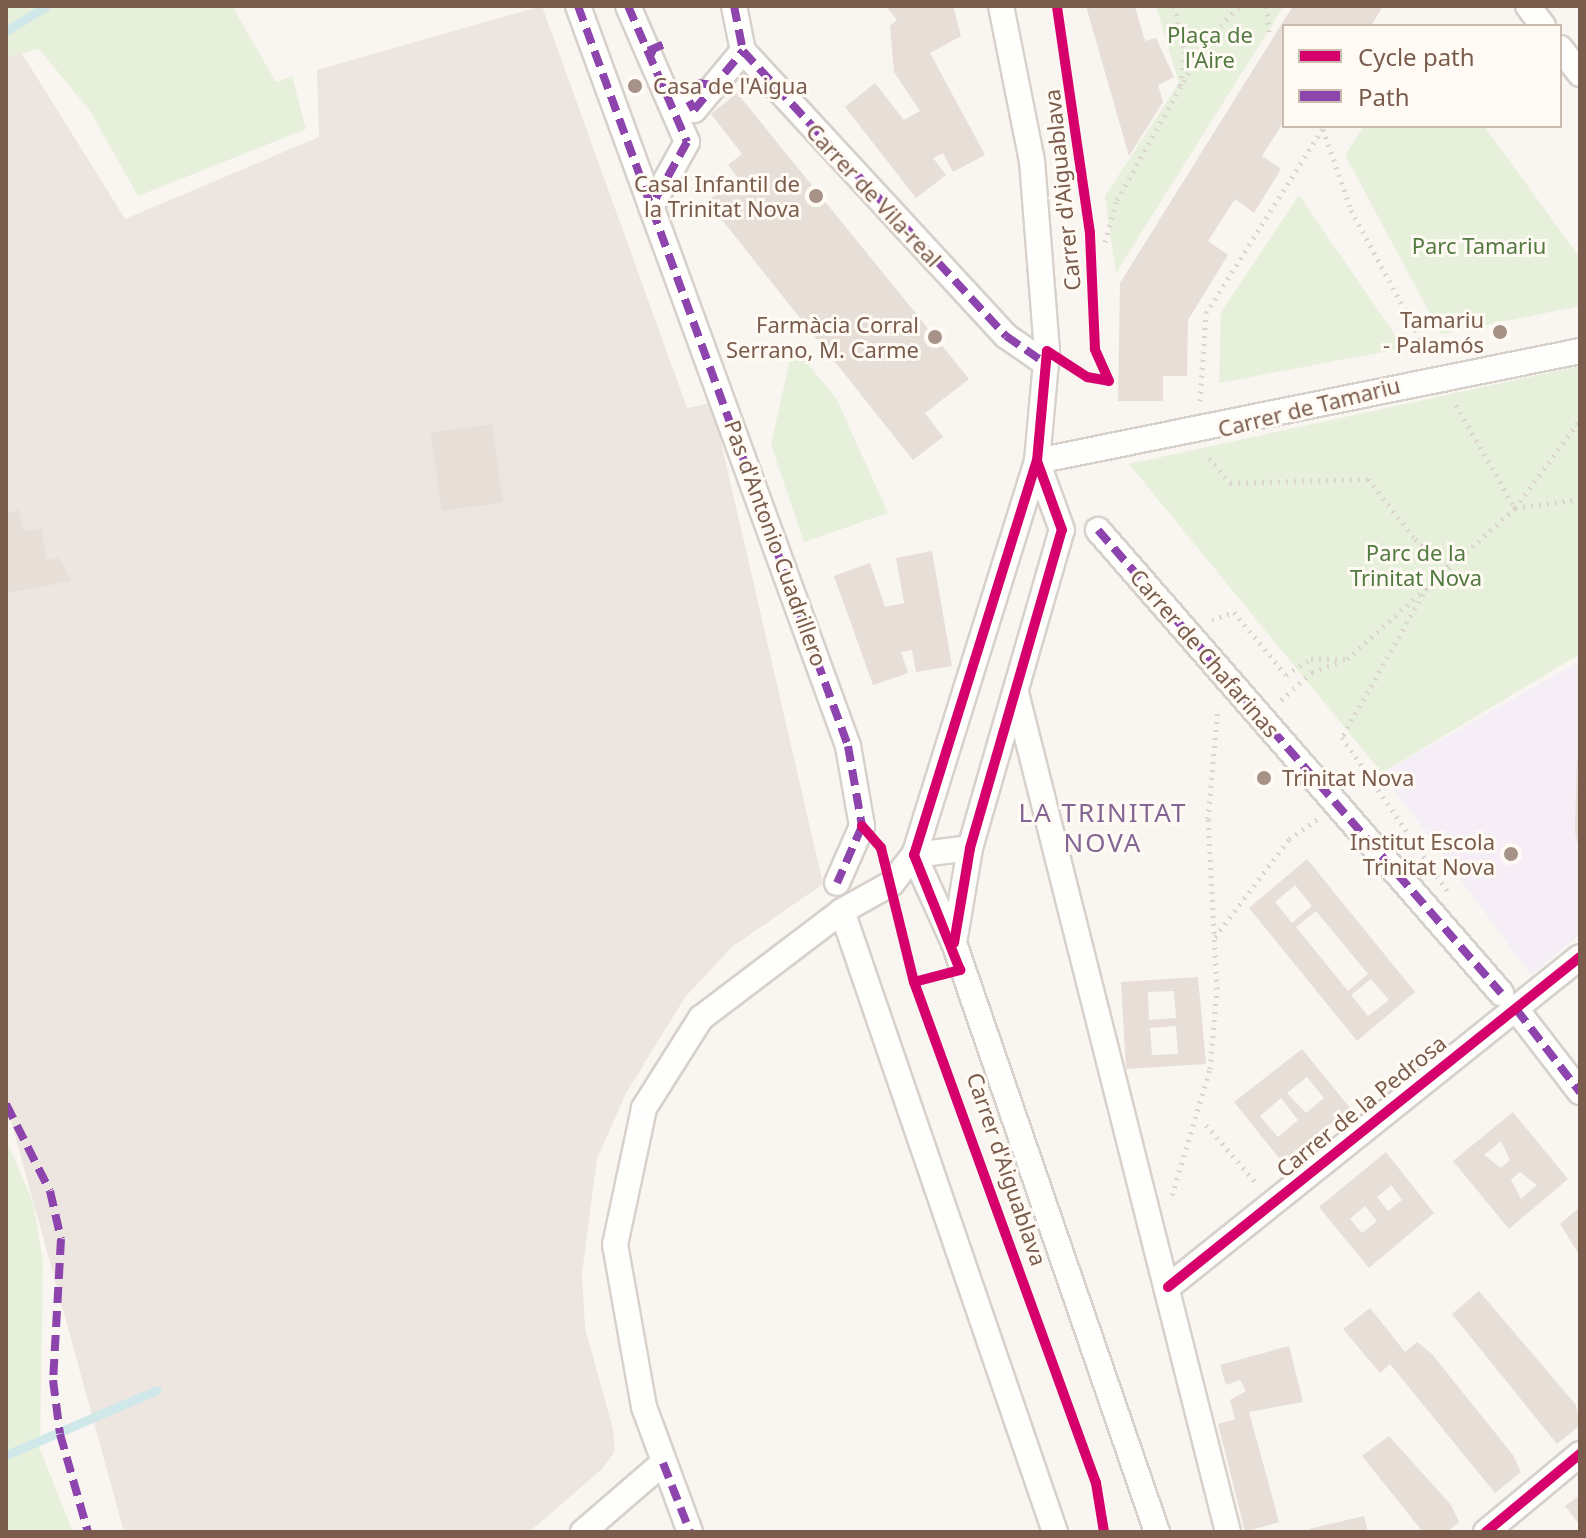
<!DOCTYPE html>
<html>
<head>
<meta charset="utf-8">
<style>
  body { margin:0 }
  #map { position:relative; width:1586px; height:1538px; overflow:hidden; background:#f9f5f0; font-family:"Noto Sans",sans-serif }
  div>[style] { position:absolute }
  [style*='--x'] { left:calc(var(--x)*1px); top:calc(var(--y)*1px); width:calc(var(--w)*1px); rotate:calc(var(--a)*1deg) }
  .industrial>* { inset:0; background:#ede5e0 }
  .education>* { inset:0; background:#f6eef6 }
  .green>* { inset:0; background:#e7f0db }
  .stream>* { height:9px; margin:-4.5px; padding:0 4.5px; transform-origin:4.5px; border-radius:4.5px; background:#d0e8ea }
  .building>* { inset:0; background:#e6ded7; transform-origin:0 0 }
  .path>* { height:5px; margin-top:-2.5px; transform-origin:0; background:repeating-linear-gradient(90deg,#dcd5d0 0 2px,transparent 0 8px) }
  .roads { filter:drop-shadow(2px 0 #d7d1cb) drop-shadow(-2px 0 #d7d1cb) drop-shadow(0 2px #d7d1cb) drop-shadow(0 -2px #d7d1cb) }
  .street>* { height:24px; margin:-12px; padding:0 12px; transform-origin:12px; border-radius:12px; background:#fefefd }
  .quiet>* { height:8px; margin-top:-4px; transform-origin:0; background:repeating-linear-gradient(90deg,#8e44ad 0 16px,transparent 0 24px) }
  .cycleway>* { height:10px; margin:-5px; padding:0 5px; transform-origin:5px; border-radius:5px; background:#d6006c }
  .dots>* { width:22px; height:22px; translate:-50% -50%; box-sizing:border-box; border:4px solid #fffaf3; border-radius:50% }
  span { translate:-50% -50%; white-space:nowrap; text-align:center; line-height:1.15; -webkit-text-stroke:6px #fffaf3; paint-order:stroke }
  .park-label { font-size:22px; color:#537a41 }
  .poi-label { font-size:22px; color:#7a5c4d }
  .left { translate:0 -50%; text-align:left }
  .right { translate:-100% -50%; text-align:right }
  .street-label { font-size:22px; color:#7a5c4d }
  .quarter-label { font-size:26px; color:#846695; letter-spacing:2px }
  .frame { position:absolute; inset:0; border:8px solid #7a5c4d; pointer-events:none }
  .legend { position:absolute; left:1282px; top:24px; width:280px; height:104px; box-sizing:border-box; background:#fffaf3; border:2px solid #cabbb1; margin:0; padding:10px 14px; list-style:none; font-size:24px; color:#7a5c4d }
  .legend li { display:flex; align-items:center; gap:16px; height:40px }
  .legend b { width:40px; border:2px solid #cabbb1 }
</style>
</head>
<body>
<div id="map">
  <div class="industrial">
    <i style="clip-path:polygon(542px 6px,687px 408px,712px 403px,823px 884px,732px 947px,686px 996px,626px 1093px,597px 1159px,582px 1273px,585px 1328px,613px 1429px,615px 1451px,602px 1469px,529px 1532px,124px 1532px,6px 1102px,6px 44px,13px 39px,125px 219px,319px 137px,317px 70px)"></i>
  </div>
  <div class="education">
    <i style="clip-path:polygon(1580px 661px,1580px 934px,1531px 975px,1382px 773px)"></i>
  </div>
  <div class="green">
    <i style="clip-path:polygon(6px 6px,232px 6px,276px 82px,292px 76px,306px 129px,138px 196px,90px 111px,39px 49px,6px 57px)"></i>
    <i style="clip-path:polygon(1156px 6px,1284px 6px,1116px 273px,1105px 196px,1179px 83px)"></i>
    <i style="clip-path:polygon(1364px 126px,1484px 126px,1580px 258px,1580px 306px,1441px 334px,1345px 155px)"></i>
    <i style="clip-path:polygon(1299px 195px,1404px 348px,1219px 383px,1221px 312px)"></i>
    <i style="clip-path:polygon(793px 345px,837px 400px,888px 513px,804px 542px,771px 445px)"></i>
    <i style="clip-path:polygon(1580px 366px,1580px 654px,1382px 773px,1129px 464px)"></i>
    <i style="clip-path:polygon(6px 1140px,33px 1202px,43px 1261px,40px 1449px,73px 1532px,6px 1532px)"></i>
  </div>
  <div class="stream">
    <i style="--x:6;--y:31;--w:47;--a:-32"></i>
    <i style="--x:6;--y:1455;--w:164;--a:-23.3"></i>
  </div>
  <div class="building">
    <i style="clip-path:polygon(886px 6px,953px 6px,961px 36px,930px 53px,985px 155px,953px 172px,943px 153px,933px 158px,946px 175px,916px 198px,845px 107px,875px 83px,904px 120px,920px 111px,894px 72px,890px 26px,897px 20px)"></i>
    <i style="clip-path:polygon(1086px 6px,1135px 6px,1145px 41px,1156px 38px,1174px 77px,1158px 85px,1163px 102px,1129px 156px)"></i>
    <i style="clip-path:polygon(1293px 6px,1383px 6px,1371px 26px,1284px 26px,1284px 121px,1262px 156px,1281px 169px,1254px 213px,1235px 199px,1208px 241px,1228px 255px,1188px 320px,1187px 376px,1163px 376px,1163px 401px,1118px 401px,1120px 283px)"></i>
    <i style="clip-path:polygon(737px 93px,969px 379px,925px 413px,943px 437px,913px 460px,707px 201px,738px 178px,728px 165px,742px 154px,711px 114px)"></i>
    <i style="left:492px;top:424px;width:79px;height:62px;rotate:82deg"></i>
    <i style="clip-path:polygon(19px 510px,23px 531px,41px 528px,47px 560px,59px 558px,72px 581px,6px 593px,6px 513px)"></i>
    <i style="clip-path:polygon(932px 551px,952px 666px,916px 672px,912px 650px,901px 652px,908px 673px,873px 685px,834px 576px,870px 563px,885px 607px,904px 603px,896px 558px)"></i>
    <i style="clip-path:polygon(1577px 759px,1580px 759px,1580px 853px,1575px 832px)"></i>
    <i style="clip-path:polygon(evenodd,1307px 859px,1415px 992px,1357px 1041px,1249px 908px,1307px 859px,1295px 885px,1312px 906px,1292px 923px,1275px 902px,1295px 885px,1307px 859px,1316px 911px,1368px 974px,1348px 991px,1296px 927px,1316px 911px,1307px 859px,1371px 979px,1389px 1000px,1368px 1016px,1351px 995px,1371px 979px)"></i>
    <i style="clip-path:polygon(evenodd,1198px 977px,1206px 1064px,1126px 1069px,1121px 982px,1198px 977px,1174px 991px,1176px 1018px,1149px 1020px,1148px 992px,1174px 991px,1198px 977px,1176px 1026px,1178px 1054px,1152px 1055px,1150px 1028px,1176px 1026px)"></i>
    <i style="clip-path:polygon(evenodd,1302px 1049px,1350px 1108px,1283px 1163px,1234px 1102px,1302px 1049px,1307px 1077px,1324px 1098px,1306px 1113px,1287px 1093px,1307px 1077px,1302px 1049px,1281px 1098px,1298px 1120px,1278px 1137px,1260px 1116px,1281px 1098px)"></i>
    <i style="clip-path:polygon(evenodd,1513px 1112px,1568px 1179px,1509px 1229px,1453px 1161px,1513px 1112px,1501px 1141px,1510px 1160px,1501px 1168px,1484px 1155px,1501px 1141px,1513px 1112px,1520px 1172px,1537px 1185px,1521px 1199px,1511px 1180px,1520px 1172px)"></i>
    <i style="clip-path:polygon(evenodd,1386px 1152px,1434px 1213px,1369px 1268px,1319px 1207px,1386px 1152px,1391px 1185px,1402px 1200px,1388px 1211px,1377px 1197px,1391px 1185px,1386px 1152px,1365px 1206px,1377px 1221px,1362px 1233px,1350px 1219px,1365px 1206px)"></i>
    <i style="clip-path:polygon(1580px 1207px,1580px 1256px,1560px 1224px)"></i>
    <i style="clip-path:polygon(1479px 1291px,1576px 1405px,1580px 1425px,1557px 1444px,1452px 1314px)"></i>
    <i style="clip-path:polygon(1370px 1308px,1405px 1352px,1417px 1342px,1431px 1353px,1513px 1455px,1521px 1472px,1495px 1493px,1390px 1364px,1380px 1373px,1343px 1329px)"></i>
    <i style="clip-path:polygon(1289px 1346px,1303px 1402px,1249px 1412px,1279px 1522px,1245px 1532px,1218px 1424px,1235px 1419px,1230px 1400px,1246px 1391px,1240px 1380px,1226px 1385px,1220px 1365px)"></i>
    <i style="clip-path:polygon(1389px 1436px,1451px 1505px,1459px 1522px,1447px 1532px,1423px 1532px,1362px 1456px)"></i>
    <i style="clip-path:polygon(1580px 1495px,1580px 1525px,1565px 1506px)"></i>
    <i style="clip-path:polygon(1364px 1516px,1368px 1532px,1310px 1532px,1309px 1529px)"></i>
  </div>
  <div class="path">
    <i style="--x:1174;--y:6;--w:47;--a:76.6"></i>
    <i style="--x:1185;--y:52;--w:35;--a:98"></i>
    <i style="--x:1267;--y:6;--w:26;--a:86"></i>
    <i style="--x:1323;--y:129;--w:86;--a:70.9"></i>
    <i style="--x:1351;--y:210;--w:165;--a:61.7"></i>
    <i style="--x:1105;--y:242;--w:44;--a:-74.1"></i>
    <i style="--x:1117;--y:200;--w:187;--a:-60.6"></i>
    <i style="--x:1209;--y:37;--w:44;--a:-45"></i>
    <i style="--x:1081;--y:373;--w:29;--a:16"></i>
    <i style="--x:1200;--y:401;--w:88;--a:-86.1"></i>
    <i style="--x:1206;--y:313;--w:219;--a:-57.7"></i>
    <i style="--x:1456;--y:405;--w:119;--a:60.2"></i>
    <i style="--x:1515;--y:508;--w:66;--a:-7.9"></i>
    <i style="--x:1209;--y:458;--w:33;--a:50"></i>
    <i style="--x:1230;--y:483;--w:138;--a:-1.7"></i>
    <i style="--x:1368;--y:479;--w:76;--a:51.9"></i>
    <i style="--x:1415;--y:539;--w:43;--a:39.3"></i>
    <i style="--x:1427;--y:587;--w:172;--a:119.5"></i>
    <i style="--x:1342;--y:737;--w:188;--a:55.6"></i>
    <i style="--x:1212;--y:620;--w:23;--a:-20"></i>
    <i style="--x:1234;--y:612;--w:82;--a:50.5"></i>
    <i style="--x:1286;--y:675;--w:30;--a:-33"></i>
    <i style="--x:1311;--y:659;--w:36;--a:0"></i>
    <i style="--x:1347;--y:659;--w:226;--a:-41.9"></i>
    <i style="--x:1515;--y:508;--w:109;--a:-53.5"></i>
    <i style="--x:1281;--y:700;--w:42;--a:-42.1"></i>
    <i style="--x:1312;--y:672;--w:32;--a:-20"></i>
    <i style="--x:1215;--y:937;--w:123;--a:-52.9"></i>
    <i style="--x:1289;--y:839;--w:35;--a:-35"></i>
    <i style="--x:1206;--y:1125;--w:79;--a:49.1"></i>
    <i style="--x:1172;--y:1195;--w:132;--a:-73.2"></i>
    <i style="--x:1210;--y:1069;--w:80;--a:-85"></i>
    <i style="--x:1217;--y:989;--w:170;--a:-93"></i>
    <i style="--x:1208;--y:819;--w:112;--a:-84.9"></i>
  </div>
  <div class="roads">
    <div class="street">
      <i style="--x:578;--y:6;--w:788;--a:69.95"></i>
      <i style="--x:848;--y:746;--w:81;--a:80.1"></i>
      <i style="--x:862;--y:826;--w:62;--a:113.7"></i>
      <i style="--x:628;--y:6;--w:148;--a:66.5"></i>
      <i style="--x:687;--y:142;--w:74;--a:119"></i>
      <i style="--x:734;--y:6;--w:46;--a:78.7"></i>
      <i style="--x:743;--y:51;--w:388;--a:47.3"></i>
      <i style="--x:1006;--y:336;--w:47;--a:34.7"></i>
      <i style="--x:1001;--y:6;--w:158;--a:78.7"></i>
      <i style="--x:1032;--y:161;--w:191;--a:85.5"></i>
      <i style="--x:1047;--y:351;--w:110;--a:95.2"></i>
      <i style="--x:1037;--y:461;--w:413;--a:107.3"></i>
      <i style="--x:914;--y:855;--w:97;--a:65.6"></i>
      <i style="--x:954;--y:943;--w:623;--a:70.98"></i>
      <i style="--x:1528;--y:6;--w:25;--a:53"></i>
      <i style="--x:1560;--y:48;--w:33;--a:52"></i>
      <i style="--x:689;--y:101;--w:10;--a:61"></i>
      <i style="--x:694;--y:110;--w:77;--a:-50.3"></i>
      <i style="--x:1037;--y:461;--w:554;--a:-11.45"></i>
      <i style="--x:1098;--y:530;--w:614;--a:48.96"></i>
      <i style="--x:1016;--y:693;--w:865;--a:75.82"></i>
      <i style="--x:842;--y:911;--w:657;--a:71.07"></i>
      <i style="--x:954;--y:943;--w:96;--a:-80.4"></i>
      <i style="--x:970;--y:848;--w:331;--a:-73.9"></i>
      <i style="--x:1062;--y:530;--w:73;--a:-109.9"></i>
      <i style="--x:1516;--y:1009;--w:105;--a:52.4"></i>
      <i style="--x:1168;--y:1287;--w:528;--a:-38.69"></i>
      <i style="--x:583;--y:1532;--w:106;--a:-40.8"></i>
      <i style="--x:690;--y:1532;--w:133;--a:-110.2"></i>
      <i style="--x:644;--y:1407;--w:165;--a:-100.1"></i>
      <i style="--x:615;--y:1245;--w:140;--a:-78"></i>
      <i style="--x:644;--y:1108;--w:107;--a:-57.7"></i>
      <i style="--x:701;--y:1018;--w:177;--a:-37.2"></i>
      <i style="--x:842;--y:911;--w:57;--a:-29.2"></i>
      <i style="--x:892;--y:883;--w:36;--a:-52"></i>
      <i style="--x:914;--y:855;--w:56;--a:-7.1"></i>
      <i style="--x:1486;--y:1532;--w:122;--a:-39.7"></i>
    </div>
  </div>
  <div class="quiet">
    <i style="--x:578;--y:6;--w:788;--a:69.95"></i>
    <i style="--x:848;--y:746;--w:81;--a:80.1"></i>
    <i style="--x:862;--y:826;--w:62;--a:113.7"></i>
    <i style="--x:628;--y:6;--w:148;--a:66.5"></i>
    <i style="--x:687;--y:142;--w:74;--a:119"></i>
    <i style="--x:734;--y:6;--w:46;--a:78.7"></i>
    <i style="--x:743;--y:51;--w:388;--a:47.3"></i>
    <i style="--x:1006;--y:336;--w:47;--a:34.7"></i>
    <i style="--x:655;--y:55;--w:8;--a:-150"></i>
    <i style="--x:648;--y:51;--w:21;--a:-23"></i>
    <i style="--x:697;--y:83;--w:17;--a:7"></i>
    <i style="--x:689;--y:101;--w:10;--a:61"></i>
    <i style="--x:694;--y:110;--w:77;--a:-50.3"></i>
    <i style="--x:1098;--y:530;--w:614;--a:48.96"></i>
    <i style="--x:1516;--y:1009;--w:105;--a:52.4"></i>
    <i style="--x:6;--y:1104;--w:97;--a:63.2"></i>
    <i style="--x:50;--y:1191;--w:49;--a:77.1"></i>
    <i style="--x:61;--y:1239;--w:141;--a:93.2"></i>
    <i style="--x:53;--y:1380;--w:54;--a:82.6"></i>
    <i style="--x:60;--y:1434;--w:102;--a:74.1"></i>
    <i style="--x:663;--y:1463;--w:74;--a:68.6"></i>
  </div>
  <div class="cycleway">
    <i style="--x:862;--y:826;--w:29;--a:49"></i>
    <i style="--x:881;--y:848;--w:138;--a:76.2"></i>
    <i style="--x:914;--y:982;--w:533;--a:70.04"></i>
    <i style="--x:1096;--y:1483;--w:50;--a:80.7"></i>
    <i style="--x:954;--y:943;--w:96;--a:-80.4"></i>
    <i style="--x:970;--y:848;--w:331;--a:-73.9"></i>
    <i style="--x:1062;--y:530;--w:73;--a:-109.9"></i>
    <i style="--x:914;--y:982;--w:48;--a:-14.6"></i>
    <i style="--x:960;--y:970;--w:124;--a:-111.8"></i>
    <i style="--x:914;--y:855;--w:413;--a:-72.7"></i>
    <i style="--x:1037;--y:461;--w:110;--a:-84.8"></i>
    <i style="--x:1047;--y:351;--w:48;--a:33"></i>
    <i style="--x:1087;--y:377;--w:22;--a:10"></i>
    <i style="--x:1109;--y:381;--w:35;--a:-114"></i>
    <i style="--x:1095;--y:349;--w:116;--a:-92.5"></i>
    <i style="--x:1090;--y:233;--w:229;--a:-98.3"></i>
    <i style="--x:1168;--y:1287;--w:528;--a:-38.69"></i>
    <i style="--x:1486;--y:1532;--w:122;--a:-39.7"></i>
  </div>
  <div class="dots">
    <i style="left:635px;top:86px;background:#a69286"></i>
    <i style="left:816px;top:196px;background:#a69286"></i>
    <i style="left:1500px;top:332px;background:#a69286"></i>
    <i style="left:935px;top:337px;background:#a69286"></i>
    <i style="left:1264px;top:778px;background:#a69286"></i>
    <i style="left:1511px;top:854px;background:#a69286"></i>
  </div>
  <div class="park-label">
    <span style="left:1210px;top:47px">Plaça de<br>l'Aire</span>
    <span style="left:1479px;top:246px">Parc Tamariu</span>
    <span style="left:1416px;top:565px">Parc de la<br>Trinitat Nova</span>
  </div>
  <div class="poi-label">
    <span class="left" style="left:653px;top:86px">Casa de l'Aigua</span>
    <span class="right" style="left:800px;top:196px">Casal Infantil de<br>la Trinitat Nova</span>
    <span class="right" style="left:1484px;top:332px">Tamariu<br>- Palamós</span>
    <span class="right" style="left:919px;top:337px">Farmàcia Corral<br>Serrano, M. Carme</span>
    <span class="left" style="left:1282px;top:778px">Trinitat Nova</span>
    <span class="right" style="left:1495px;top:854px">Institut Escola<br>Trinitat Nova</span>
  </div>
  <div class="street-label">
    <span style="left:1062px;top:190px;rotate:-96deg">Carrer d'Aiguablava</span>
    <span style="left:874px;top:195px;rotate:47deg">Carrer de Vila-real</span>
    <span style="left:1309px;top:407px;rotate:-14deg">Carrer de Tamariu</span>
    <span style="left:776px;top:543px;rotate:70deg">Pas d'Antonio Cuadrillero</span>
    <span style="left:1205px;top:653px;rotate:49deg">Carrer de Chafarinas</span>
    <span style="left:1361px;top:1106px;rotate:-39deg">Carrer de la Pedrosa</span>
    <span style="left:1007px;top:1169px;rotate:71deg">Carrer d'Aiguablava</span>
  </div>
  <div class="quarter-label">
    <span style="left:1103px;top:828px">LA TRINITAT<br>NOVA</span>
  </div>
  <div class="frame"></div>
  <ul class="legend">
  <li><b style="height:10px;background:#d6006c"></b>Cycle path</li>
  <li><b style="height:10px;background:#8e44ad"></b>Path</li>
  </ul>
</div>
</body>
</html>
